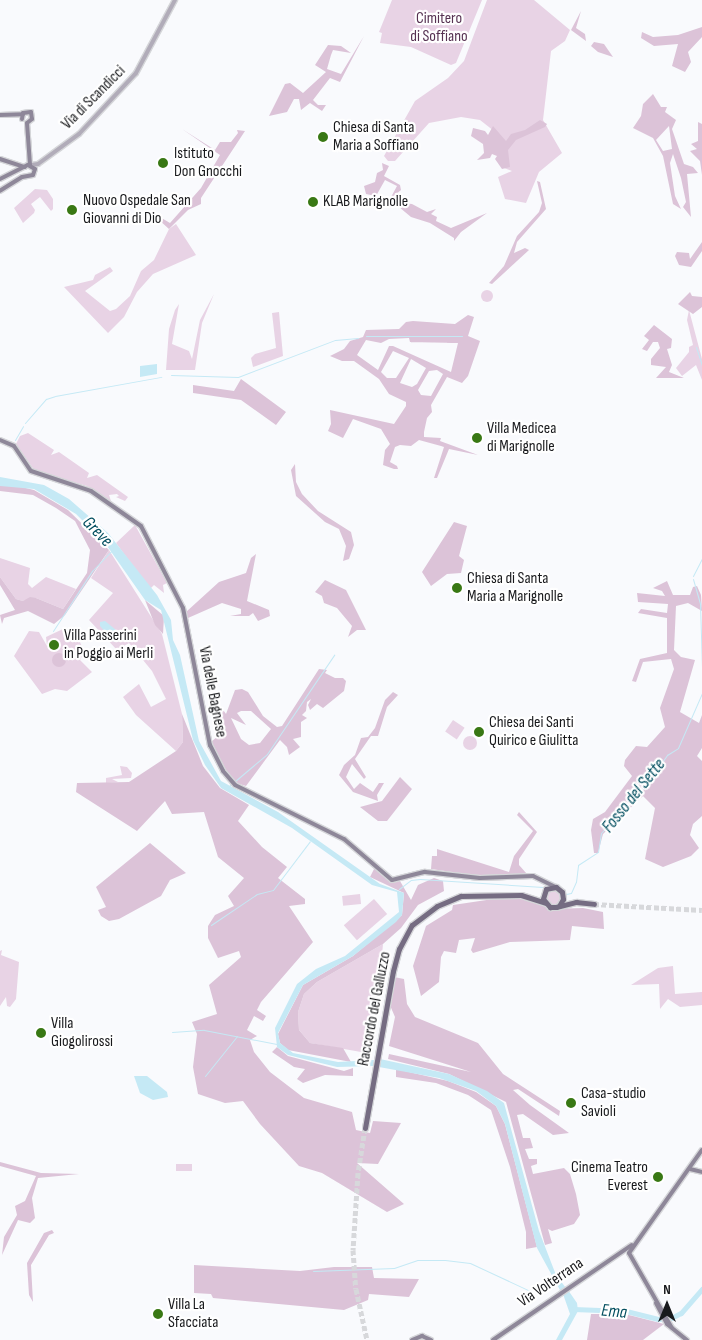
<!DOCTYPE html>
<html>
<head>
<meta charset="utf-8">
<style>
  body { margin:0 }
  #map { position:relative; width:702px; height:1340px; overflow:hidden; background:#f9fafd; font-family:"Sofia Sans Condensed",sans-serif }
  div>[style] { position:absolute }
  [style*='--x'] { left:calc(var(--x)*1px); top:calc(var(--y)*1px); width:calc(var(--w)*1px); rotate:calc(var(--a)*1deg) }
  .green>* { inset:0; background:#e8d3e5; transform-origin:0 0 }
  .round { border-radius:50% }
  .forest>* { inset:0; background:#dcc3d8 }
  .water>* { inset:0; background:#c5e9f5 }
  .stream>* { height:1px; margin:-0.5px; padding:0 0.5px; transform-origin:0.5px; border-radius:0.5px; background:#c5e9f5 }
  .river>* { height:5px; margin:-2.5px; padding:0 2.5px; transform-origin:2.5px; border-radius:2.5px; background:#c5e9f5 }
  .primary-tunnel>* { height:5px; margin-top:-2.5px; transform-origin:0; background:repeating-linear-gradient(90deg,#d7d8db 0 5px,transparent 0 7.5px) }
  .roads { filter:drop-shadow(1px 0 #d5d6d9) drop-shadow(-1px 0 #d5d6d9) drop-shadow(0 1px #d5d6d9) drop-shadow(0 -1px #d5d6d9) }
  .tertiary>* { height:4px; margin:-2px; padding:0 2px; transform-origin:2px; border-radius:2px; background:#b1acb9 }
  .secondary>* { height:4px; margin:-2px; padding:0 2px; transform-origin:2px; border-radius:2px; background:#8e8799 }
  .primary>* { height:5px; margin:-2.5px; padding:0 2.5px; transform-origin:2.5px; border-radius:2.5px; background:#756c82 }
  .dots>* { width:14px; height:14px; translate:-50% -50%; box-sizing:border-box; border:2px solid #fff; border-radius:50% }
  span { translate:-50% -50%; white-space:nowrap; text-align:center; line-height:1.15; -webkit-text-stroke:4.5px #fff; paint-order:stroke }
  .park-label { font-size:16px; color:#563252 }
  .street-label { font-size:16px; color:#18191c }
  .poi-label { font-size:16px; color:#18191c }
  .left { translate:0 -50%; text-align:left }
  .right { translate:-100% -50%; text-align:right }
  .water-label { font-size:18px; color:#044f60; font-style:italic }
  .north { position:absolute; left:642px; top:1280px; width:50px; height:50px; -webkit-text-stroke:4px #fff; paint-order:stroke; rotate:0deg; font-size:14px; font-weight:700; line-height:20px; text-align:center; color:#18191c }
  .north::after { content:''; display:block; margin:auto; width:18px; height:22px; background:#18191c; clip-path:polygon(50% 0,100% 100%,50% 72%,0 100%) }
</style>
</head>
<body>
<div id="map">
  <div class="green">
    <i style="clip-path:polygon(392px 0,482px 0,456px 63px,451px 65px,411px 47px,380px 43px,382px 33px,379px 32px)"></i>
    <i style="clip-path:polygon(487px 0,534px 0,570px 30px,565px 41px,551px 51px,543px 120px,562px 153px,539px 172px,526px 203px,505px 199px,498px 177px,512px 171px,504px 168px,494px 131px,480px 120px,461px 117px,429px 123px,395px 161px,388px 161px,384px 156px,415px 101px,448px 78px,464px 61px)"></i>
    <i style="clip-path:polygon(35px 189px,47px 190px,53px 199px,53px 209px,51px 211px,40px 197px,31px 204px,35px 210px,34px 213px,23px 223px,14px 208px)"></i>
    <i style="clip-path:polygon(176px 224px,196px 255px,153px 274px,137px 292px,124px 317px,108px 333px,64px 287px,93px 280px,95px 275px,110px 267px,113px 271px,85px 291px,110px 311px,116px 309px,130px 296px,141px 271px,154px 260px,169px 229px)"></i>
    <i class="round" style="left:481px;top:290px;width:12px;height:12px"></i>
    <i style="clip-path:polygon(214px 294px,202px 323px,195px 370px,166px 370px,169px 329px,175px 310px,179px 304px,172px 344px,189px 351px,192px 359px,200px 320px)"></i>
    <i style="clip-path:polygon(689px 310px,702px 359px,702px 380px,696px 365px,682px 376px,676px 368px,689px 352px,689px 347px,693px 345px,687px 320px)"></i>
    <i style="clip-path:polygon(279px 312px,283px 356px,253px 367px,251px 358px,255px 354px,276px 348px,272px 313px)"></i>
    <i style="clip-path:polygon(28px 433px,54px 450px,51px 455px,59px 452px,89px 473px,87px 478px,97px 475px,128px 497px,125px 501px,116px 497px,119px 496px,117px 494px,109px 495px,111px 501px,87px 486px,35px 471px,16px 444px,20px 436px)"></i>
    <i style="clip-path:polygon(135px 525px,167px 583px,163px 585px,164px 593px,154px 585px,150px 589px,116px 543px)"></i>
    <i style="clip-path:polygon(109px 550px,162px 634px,182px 714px,183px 742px,176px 751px,136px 715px,123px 697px,139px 684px,151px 707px,166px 699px,152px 671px,129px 643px,117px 650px,89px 620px,113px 593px,91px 578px)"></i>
    <i style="clip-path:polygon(0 558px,30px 568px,28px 584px,32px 588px,46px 577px,76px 589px,63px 609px,36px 598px,23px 601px,16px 599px,0 577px)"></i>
    <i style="clip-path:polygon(63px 629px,80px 642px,84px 652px,80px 660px,92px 672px,67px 691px,55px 689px,42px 694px,14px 656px,29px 631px,39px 632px,47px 646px,46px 637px)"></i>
    <i style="left:453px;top:720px;width:14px;height:14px;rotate:34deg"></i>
    <i class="round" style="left:463px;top:736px;width:14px;height:14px"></i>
    <i style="clip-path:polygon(120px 766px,127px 767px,132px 773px,131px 778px,112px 779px,118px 782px,106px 783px,106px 778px,122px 775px)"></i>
    <i class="round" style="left:545px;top:889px;width:16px;height:16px"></i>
    <i style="left:360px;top:894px;width:10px;height:18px;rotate:84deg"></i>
    <i style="left:374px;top:899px;width:20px;height:40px;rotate:49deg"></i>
    <i style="clip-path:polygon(383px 944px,374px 1045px,361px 1052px,310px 1043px,299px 1030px,298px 1012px,304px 994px,317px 982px)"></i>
    <i style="clip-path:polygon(2px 950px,1px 955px,19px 962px,16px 999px,10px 1007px,7px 1006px,6px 997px,0 1006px,0 951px)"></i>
    <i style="clip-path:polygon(673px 966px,675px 994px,702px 992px,702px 1005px,680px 1007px,668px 999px,660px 1009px,659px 984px,631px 985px,658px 968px)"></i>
    <i style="left:192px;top:1164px;width:7px;height:16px;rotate:90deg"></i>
  </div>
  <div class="forest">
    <i style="clip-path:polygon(581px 11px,576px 28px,585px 34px,586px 41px,571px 30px)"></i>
    <i style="clip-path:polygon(702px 27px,702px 37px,688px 52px,691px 62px,685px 72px,672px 66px,678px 44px,654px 46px,641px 38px,642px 32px,653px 37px,678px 35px)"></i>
    <i style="clip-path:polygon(364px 36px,340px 82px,330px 78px,313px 100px,318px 105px,326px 105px,322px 111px,310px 103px,301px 110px,299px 99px,294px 99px,287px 112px,269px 116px,285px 84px,290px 83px,303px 93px,326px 72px,315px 65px,328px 45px,341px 46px,351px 53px,333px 50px,331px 55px,327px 69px,341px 74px)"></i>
    <i style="clip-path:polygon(594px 42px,604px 44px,613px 57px,598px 52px,591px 46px)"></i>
    <i style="clip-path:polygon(evenodd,653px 94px,661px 107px,667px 107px,665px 112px,676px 120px,672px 129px,684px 164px,693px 167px,698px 173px,687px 174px,691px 217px,683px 207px,686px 202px,681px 178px,673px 154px,670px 163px,675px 196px,681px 209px,673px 204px,663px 156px,653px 138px,633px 128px,641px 116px,643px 104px,653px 94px,669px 126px,672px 149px,663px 151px,656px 140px,669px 126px)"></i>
    <i style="clip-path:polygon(540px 120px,547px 124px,545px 127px,516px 140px,508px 150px,510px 167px,502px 169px,495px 159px,497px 156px,492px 154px,490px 158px,477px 160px,484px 153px,483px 144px,471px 136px,473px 128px,485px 131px,488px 135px,493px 126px,506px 141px,511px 134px,525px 130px)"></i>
    <i style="clip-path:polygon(698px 122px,702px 124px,702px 175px,700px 161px,690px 151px,697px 149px,691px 144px,698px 141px)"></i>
    <i style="clip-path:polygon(182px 129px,215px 150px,220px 142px,231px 142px,238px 133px,237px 130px,245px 131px,201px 198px,201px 204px,188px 210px,169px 229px,148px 210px,170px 223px,201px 188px,220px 155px)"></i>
    <i style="clip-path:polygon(382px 163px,389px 166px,384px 176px,400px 185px,401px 190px,390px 199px,397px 186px,385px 180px,376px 196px,366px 194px,364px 186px,375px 182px,377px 173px,383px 170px)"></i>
    <i style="clip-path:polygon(537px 181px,540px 182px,546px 209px,517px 242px,514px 253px,525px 248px,529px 250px,492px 284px,489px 283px,504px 266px,517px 236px,539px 212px,542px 203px)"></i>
    <i style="clip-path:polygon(393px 202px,412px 204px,427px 212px,436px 209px,431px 214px,437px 217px,436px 221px,451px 228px,487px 213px,461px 232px,454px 241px,454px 238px,430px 223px,411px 217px)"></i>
    <i style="clip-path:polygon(702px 242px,702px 251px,691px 267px,679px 265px,675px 256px,677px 252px,689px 253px,690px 259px)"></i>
    <i style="clip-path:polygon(690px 292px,692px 296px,702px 297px,702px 307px,693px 314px,678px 304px)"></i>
    <i style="clip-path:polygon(evenodd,468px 315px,474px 317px,468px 336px,480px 341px,468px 376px,462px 383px,447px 377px,431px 405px,432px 412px,427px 418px,424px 432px,424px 437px,441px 438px,440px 441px,478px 455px,449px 449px,437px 478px,434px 478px,444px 447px,441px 446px,419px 440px,411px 446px,400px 445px,395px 447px,390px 462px,397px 466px,398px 469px,394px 469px,383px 465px,385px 450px,390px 444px,381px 429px,353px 419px,343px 438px,328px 431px,331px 424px,330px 410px,394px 424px,406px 406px,406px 402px,389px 394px,379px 379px,354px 361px,342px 361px,330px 356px,344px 349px,350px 341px,363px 337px,366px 330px,399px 329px,406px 322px,413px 321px,455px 324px,468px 315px,409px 338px,410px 342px,458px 343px,451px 372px,393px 346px,389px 346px,378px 370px,357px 355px,366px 340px,381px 343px,389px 339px,409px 338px,468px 315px,393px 351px,409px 358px,396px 378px,387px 378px,381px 372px,393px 351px,468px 315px,411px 359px,426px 368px,417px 384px,412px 387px,400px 383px,411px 359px,468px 315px,437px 370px,443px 374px,431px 396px,421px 395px,418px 390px,429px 371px,437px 370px)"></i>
    <i style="clip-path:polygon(654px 325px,672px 339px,671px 348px,667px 349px,672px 365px,669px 372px,684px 378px,656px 378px,666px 367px,651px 365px,651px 359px,660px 348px,658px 342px,653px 342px,647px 351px,642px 349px,649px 340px,644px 336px)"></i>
    <i style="clip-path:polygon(241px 379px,286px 412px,276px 425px,241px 400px,193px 393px,193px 385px,234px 391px)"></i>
    <i style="clip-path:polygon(295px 464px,296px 482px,302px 494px,318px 511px,351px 532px,354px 545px,349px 559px,343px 561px,346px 546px,339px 529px,325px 522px,296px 496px,291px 470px)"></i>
    <i style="clip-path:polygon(13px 485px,34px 490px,68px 510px,109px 550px,65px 615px,54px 624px,28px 611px,4px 618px,2px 624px,0 615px,15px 610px,0 585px,0 577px,16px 599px,23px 601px,30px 597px,36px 598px,63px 609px,87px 573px,90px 550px,75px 521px,56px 508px,33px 495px,0 491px,0 486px)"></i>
    <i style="clip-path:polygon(454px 522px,467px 526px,459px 556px,464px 560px,461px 573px,447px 574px,431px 586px,422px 572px)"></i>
    <i style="clip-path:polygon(256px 554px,247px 601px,269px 610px,270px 616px,258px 621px,253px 613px,249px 616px,230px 616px,241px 614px,241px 609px,222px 603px,188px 618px,186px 612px,219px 582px,246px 573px,251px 558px)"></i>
    <i style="clip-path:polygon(325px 580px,346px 590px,366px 630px,357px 630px,348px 637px,352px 626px,337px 608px,324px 603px,322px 596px,315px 592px)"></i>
    <i style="clip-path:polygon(667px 581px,673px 595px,690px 595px,693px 587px,697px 586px,701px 595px,702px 611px,688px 603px,676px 606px,674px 650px,681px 657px,695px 660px,680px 712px,699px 723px,702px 715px,702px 748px,697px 756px,702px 761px,702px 816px,693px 824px,690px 835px,699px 848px,691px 856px,663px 867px,645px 859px,655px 808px,643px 796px,603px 834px,598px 853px,594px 853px,591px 830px,593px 819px,605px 812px,632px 776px,624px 766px,625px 760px,636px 746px,647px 747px,665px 727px,660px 708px,674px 669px,671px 659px,643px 662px,636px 682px,632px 681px,640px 659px,667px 653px,667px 618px,638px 613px,641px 609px,667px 613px,668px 604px,638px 602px,637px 593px,665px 596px,662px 591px,653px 588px)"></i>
    <i style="clip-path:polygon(145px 600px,164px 616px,163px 634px,155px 625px)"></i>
    <i class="round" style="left:52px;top:653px;width:14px;height:14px"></i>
    <i style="clip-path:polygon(evenodd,319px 669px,327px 670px,325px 673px,335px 678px,343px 678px,346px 681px,344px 691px,323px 708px,317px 704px,310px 710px,308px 705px,311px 699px,307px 702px,306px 711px,302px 715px,307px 718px,301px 722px,301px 737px,293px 739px,300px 747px,289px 755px,287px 747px,280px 740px,246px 786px,236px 783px,227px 776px,211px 742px,225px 730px,214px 710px,221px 707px,226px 714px,235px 690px,242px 689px,248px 692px,263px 716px,277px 727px,282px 726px,319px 669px,241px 711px,251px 711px,271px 729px,260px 743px,249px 745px,241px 739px,231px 718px,246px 725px,237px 713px,241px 711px)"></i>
    <i style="clip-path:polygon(393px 692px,398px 695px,387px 707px,378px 736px,371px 736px,355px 759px,366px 777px,364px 779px,352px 764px,346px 777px,354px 789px,360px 783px,373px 792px,379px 783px,384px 783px,377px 795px,378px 801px,353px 792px,339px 775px,344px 765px,355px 755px,361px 738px,368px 737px,375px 728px,385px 700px)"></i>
    <i style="clip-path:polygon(182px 714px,203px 766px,220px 788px,249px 805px,238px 821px,262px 847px,287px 867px,278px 878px,305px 899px,305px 904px,289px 906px,313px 942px,261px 1002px,257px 1010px,266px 1016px,263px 1021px,254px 1016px,247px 1030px,257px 1036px,250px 1040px,254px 1052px,270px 1072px,304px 1098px,352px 1112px,356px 1130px,370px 1133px,373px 1121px,401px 1123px,378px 1164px,357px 1163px,404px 1204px,387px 1212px,322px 1173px,299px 1166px,260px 1124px,243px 1101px,225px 1103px,198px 1094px,193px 1067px,197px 1034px,192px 1022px,217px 1014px,209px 985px,241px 957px,239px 951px,218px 958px,208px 938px,208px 926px,215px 915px,234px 906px,228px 896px,244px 878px,218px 857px,204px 812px,172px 814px,165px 801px,137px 831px,76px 792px,77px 783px,129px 782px,176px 751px,183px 742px)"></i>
    <i style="clip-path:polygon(400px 777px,412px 789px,387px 821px,378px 821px,360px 807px,382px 801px)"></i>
    <i style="clip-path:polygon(519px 812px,537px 832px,519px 859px,519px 865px,527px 874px,487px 877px,431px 869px,432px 856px,437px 856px,437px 849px,509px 872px,514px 856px,533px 831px,517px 815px)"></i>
    <i style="clip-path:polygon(150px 843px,186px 873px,170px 880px,161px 896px,119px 919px,109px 921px,101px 916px,98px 910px,106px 907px,96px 887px)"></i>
    <i style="clip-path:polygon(375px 867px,390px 882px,400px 881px,411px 900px,418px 885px,434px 878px,443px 881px,444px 891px,418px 905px,401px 928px,383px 944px,317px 982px,304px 994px,298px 1012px,299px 1030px,310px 1043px,343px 1048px,351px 1062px,288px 1050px,280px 1043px,278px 1034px,303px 985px,353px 956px,402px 915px,404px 893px,370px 877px)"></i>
    <i style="clip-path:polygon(521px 895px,550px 909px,583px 908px,603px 912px,604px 929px,572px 926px,570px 940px,510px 942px,473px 953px,471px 950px,475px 938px,459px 940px,456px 953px,444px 951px,441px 957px,439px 982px,421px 996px,413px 966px,426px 926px,452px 910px,453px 905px)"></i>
    <i style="clip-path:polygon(394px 977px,404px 979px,407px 1004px,415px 1017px,478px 1043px,503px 1074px,560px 1111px,559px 1116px,518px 1089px,513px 1090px,530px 1105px,569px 1133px,553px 1135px,523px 1114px,517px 1115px,523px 1138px,530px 1138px,533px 1148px,525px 1149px,529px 1159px,537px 1159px,537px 1164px,531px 1166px,533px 1174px,564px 1168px,570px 1174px,576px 1194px,580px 1215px,574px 1224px,552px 1231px,548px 1229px,552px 1243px,545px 1245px,506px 1102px,449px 1074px,388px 1059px,389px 1054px,471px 1072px,389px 1046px,395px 1017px,389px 1003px)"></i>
    <i style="clip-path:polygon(277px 1047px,288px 1056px,344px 1071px,353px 1068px,353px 1076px,325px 1075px,303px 1083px,297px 1079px,305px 1069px,294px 1067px,272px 1052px)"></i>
    <i style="clip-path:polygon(396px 1069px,448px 1081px,476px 1092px,496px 1106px,505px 1124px,537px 1247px,526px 1249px,526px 1232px,510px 1167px,491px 1110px,468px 1095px,436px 1083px,396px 1077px)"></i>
    <i style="clip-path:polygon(0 1162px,41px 1173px,79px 1174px,38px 1178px,32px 1198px,35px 1218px,30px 1223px,18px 1220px,2px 1255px,4px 1237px,17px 1215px,15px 1206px,25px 1201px,36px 1176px,0 1166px)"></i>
    <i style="clip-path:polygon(52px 1230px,54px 1233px,49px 1235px,31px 1265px,33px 1302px,29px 1295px,27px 1263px,44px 1233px)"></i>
    <i style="clip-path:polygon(194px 1265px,300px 1271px,334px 1267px,372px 1267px,374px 1278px,419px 1279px,409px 1297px,369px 1294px,368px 1300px,344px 1310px,213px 1298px,211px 1294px,194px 1293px)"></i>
    <i style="clip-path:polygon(591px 1314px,625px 1314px,664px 1324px,643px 1340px,587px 1340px)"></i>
  </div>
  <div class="water">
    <i style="clip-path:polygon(157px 364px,157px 374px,140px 377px,140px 366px)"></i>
    <i style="clip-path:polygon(0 477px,44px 485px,69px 499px,108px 533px,157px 595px,171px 620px,173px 640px,180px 655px,199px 741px,221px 781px,278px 812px,380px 884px,404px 893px,402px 915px,396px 922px,353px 956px,303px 985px,278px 1033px,280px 1043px,293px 1053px,338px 1062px,374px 1060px,373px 1066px,337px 1067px,288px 1055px,277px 1047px,275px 1028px,297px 984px,316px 969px,345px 956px,399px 912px,397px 892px,372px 885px,292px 828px,221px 788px,205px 765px,193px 740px,161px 610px,145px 600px,105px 543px,76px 514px,34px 489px,0 486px)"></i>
    <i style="clip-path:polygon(105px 621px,116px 630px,114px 642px,100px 626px,100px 622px)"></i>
    <i style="clip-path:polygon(380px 1059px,449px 1074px,487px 1091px,504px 1103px,539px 1231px,556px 1275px,566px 1288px,561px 1292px,537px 1248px,505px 1124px,496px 1106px,476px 1091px,439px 1078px,379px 1067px)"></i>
    <i style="clip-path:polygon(134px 1076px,147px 1076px,167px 1092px,168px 1097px,153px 1100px,140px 1093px)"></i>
    <i style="clip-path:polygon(568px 1290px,577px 1303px,578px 1311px,562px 1340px,556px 1340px,570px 1314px,563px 1294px)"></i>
  </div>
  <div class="stream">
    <i style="--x:366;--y:336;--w:96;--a:0"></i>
    <i style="--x:696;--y:347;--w:20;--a:72"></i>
    <i style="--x:171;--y:375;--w:67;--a:1.7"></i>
    <i style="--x:238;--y:377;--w:104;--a:-20.9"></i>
    <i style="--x:335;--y:340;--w:23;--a:-5"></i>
    <i style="--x:25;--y:423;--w:32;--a:-49"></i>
    <i style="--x:46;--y:399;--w:9;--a:-18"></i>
    <i style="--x:55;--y:396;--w:108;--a:-10.2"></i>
    <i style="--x:15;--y:440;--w:16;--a:-60"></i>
    <i style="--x:693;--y:576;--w:20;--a:-63"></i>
    <i style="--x:693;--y:579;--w:26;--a:74"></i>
    <i style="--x:700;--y:604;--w:65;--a:88.2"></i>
    <i style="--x:53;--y:631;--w:72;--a:-57"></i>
    <i style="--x:92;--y:571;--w:28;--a:-46"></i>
    <i style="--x:228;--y:787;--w:51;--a:-40.2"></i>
    <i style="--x:267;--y:754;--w:120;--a:-55.9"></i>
    <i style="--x:399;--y:889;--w:15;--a:-37"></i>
    <i style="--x:411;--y:880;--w:9;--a:-6"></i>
    <i style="--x:420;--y:879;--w:123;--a:3.7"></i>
    <i style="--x:566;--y:894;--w:5;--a:-11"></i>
    <i style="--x:571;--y:893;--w:12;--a:-66"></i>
    <i style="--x:576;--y:882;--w:17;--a:-83"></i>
    <i style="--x:578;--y:865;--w:24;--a:-33"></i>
    <i style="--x:598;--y:852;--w:19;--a:-81"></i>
    <i style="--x:601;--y:833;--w:66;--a:-46.8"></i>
    <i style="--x:646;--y:785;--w:37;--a:-55"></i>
    <i style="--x:667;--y:755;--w:13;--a:-32"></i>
    <i style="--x:678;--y:748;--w:60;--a:-66.4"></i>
    <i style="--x:211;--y:925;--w:55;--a:-34"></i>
    <i style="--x:257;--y:894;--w:16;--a:-14"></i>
    <i style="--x:273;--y:890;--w:61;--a:-52.9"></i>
    <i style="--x:172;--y:1032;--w:32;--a:-4"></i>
    <i style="--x:204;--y:1030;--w:74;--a:10.9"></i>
    <i style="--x:205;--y:1076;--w:51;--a:-51.3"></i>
    <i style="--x:313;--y:1271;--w:81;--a:-2.1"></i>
    <i style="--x:394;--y:1268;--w:24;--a:-19"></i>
    <i style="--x:417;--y:1260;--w:28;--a:0"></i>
    <i style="--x:445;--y:1260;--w:25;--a:7"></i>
    <i style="--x:470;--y:1263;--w:66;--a:25"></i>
    <i style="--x:530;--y:1291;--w:27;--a:-13"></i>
  </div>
  <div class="river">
    <i style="--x:573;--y:1309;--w:53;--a:2.2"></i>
    <i style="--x:626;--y:1311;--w:33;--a:14"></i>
    <i style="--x:658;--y:1319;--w:13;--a:-4"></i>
    <i style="--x:671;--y:1318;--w:11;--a:-27"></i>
    <i style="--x:681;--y:1313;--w:32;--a:-49"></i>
  </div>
  <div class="primary-tunnel">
    <i style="--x:594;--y:904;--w:108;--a:3.2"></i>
    <i style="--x:365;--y:1128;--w:46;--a:98.8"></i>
    <i style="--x:358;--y:1173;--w:77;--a:93.7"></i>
    <i style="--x:353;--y:1250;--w:39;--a:86"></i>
    <i style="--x:356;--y:1289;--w:52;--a:77.8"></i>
  </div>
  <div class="roads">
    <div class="tertiary">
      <i style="--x:32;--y:165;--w:6;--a:-9"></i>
      <i style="--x:38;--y:164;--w:51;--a:-36.2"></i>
      <i style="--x:79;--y:134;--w:83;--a:-46.9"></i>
      <i style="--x:136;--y:73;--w:83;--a:-61.9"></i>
    </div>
    <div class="secondary">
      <i style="--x:0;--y:115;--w:23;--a:-2"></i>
      <i style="--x:22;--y:119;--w:6;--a:-81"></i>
      <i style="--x:23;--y:113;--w:8;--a:-7"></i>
      <i style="--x:31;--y:112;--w:7;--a:82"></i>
      <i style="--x:32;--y:119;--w:6;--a:141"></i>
      <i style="--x:27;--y:123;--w:42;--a:85.9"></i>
      <i style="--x:0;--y:159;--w:26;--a:18"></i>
      <i style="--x:0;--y:179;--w:31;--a:-27"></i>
      <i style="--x:28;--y:165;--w:8;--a:30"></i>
      <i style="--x:35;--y:169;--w:6;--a:108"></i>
      <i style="--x:33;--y:175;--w:11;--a:170"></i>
      <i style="--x:22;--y:177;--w:26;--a:148"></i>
      <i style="--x:0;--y:440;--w:15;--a:23"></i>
      <i style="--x:14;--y:446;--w:30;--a:56"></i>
      <i style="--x:31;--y:471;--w:63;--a:18.4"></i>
      <i style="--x:91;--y:491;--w:61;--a:35"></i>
      <i style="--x:141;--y:526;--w:92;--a:62.9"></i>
      <i style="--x:183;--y:608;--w:140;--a:78.9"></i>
      <i style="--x:210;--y:745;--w:29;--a:63"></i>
      <i style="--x:223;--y:771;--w:18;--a:49"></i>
      <i style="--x:235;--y:785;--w:122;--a:26.4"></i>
      <i style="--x:344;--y:839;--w:63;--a:40.5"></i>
      <i style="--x:392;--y:880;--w:34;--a:-14"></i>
      <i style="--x:425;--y:872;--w:55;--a:6.2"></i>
      <i style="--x:480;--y:878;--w:53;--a:-2.2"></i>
      <i style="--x:533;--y:876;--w:25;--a:26"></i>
      <i style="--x:690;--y:1169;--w:12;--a:14"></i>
      <i style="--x:629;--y:1253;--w:126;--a:-54.7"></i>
      <i style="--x:629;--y:1253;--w:86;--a:60.2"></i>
      <i style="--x:656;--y:1303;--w:24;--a:62"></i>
      <i style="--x:667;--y:1324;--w:26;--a:39"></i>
      <i style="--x:412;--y:1340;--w:11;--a:-22"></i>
      <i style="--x:422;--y:1336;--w:10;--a:24"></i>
      <i style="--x:493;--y:1340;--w:168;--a:-34.4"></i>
    </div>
    <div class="primary">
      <i style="--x:559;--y:906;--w:8;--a:-60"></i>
      <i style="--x:563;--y:899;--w:7;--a:-98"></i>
      <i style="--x:562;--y:892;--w:8;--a:-140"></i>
      <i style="--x:556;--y:887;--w:10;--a:169"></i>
      <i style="--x:546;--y:889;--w:10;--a:107"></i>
      <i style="--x:543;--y:899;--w:11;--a:49"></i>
      <i style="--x:550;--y:907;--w:6;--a:0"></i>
      <i style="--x:556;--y:907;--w:21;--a:-14"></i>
      <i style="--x:576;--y:902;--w:18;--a:6"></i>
      <i style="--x:365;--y:1128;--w:159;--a:-79.9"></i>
      <i style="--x:393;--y:971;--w:23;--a:-75"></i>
      <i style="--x:399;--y:949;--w:27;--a:-62"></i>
      <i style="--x:412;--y:925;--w:31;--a:-37"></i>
      <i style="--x:437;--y:906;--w:26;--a:-23"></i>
      <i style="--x:461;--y:896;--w:60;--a:-1"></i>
      <i style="--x:521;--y:895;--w:25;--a:18"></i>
    </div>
  </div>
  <div class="dots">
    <i style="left:323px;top:137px;background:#397814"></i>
    <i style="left:163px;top:163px;background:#397814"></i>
    <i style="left:313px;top:202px;background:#397814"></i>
    <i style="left:72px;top:210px;background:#397814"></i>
    <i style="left:477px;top:438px;background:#397814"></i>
    <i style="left:457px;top:588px;background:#397814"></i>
    <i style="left:54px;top:645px;background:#397814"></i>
    <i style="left:479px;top:732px;background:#397814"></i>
    <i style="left:41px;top:1033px;background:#397814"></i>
    <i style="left:571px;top:1103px;background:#397814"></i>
    <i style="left:658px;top:1177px;background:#397814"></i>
    <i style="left:158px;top:1314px;background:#397814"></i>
  </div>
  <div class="park-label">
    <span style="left:439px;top:28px">Cimitero<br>di Soffiano</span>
  </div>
  <div class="street-label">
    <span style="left:94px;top:98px;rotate:-45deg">Via di Scandicci</span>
    <span style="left:212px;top:692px;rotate:79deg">Via delle Bagnese</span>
    <span style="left:375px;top:1009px;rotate:-79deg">Raccordo del Galluzzo</span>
    <span style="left:551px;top:1283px;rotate:-34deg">Via Volterrana</span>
  </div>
  <div class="poi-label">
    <span class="left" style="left:333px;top:137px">Chiesa di Santa<br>Maria a Soffiano</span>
    <span class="left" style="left:174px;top:163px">Istituto<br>Don Gnocchi</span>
    <span class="left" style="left:83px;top:210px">Nuovo Ospedale San<br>Giovanni di Dio</span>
    <span class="left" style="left:323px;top:202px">KLAB Marignolle</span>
    <span class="left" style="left:487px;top:438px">Villa Medicea<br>di Marignolle</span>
    <span class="left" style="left:467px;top:588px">Chiesa di Santa<br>Maria a Marignolle</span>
    <span class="left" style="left:64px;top:645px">Villa Passerini<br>in Poggio ai Merli</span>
    <span class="left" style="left:489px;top:732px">Chiesa dei Santi<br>Quirico e Giulitta</span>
    <span class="left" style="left:51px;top:1033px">Villa<br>Giogolirossi</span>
    <span class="left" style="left:581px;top:1103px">Casa-studio<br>Savioli</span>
    <span class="right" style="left:648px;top:1177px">Cinema Teatro<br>Everest</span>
    <span class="left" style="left:168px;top:1314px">Villa La<br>Sfacciata</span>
  </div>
  <div class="water-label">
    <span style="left:97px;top:532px;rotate:46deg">Greve</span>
    <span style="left:634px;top:796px;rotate:-51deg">Fosso del Sette</span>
    <span style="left:614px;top:1312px;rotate:5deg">Ema</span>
  </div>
  <div class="north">N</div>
</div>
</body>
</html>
